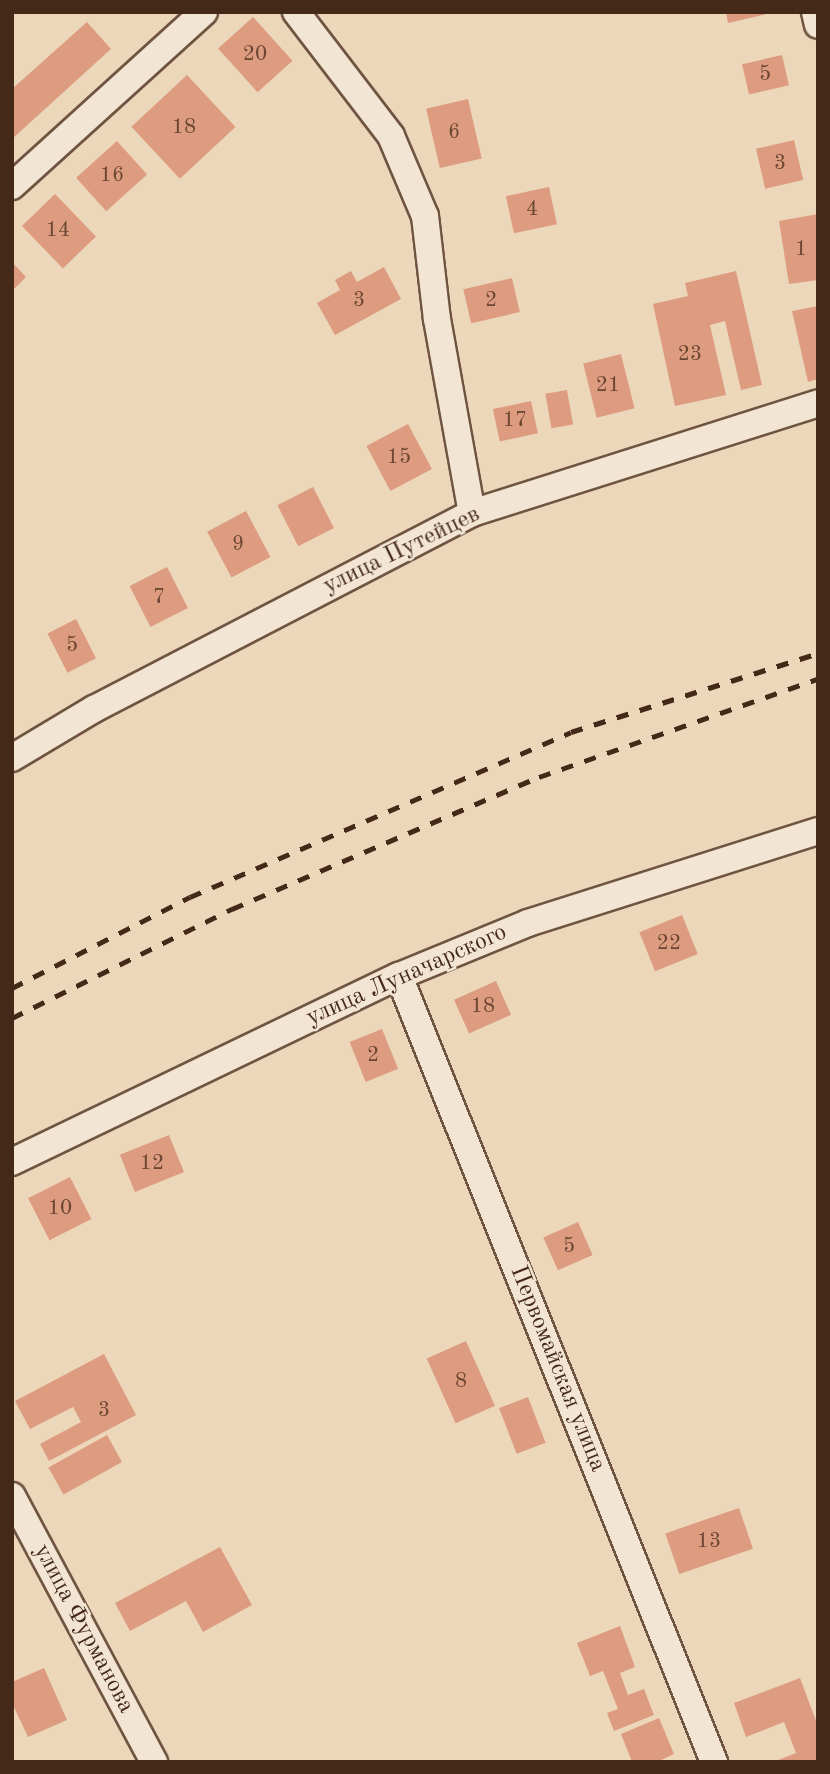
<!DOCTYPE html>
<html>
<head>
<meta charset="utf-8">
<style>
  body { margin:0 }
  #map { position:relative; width:830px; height:1774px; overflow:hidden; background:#ecd7bb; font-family:"Old Standard TT",serif }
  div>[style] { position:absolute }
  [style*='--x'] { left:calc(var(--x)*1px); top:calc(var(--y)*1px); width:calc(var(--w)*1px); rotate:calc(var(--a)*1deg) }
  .building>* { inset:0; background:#dd9c80; transform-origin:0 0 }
  .roads { filter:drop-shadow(2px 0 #6f5441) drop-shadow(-2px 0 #6f5441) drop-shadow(0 2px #6f5441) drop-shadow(0 -2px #6f5441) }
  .minor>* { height:26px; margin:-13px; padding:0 13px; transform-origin:13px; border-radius:13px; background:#f3e5d3 }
  .rail>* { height:5px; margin-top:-2.5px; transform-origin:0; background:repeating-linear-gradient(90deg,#452918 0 12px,transparent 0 24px) }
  span { translate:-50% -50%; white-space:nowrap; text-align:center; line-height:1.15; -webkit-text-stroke:5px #f3e5d3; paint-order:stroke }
  .number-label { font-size:21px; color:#6b4632 }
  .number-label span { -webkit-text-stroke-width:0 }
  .street-label { font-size:24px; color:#452918 }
  .frame { position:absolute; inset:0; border:14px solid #452918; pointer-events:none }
</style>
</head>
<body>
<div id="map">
  <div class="building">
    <i style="clip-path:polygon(726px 12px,771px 12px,771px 13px,728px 23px)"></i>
    <i style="left:253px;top:17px;width:59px;height:47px;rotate:48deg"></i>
    <i style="clip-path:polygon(87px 22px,111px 49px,12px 139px,12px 89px)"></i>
    <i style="left:782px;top:55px;width:31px;height:41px;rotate:77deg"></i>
    <i style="left:187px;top:75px;width:71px;height:76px;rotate:47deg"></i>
    <i style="left:468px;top:99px;width:61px;height:43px;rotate:77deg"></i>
    <i style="left:794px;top:140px;width:41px;height:39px;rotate:77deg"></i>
    <i style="left:117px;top:141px;width:45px;height:55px;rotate:48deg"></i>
    <i style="left:549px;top:187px;width:38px;height:44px;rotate:78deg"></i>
    <i style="left:55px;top:194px;width:59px;height:46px;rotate:46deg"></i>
    <i style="clip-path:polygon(818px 214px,818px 280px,789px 284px,779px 221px)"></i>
    <i style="clip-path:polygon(12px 262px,26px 277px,12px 291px)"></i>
    <i style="clip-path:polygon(384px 267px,401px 299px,335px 335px,317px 303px,340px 290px,335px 280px,351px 271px,357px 282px)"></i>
    <i style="clip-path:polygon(736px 271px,762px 385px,741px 390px,725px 321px,710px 325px,726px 395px,675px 406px,653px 304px,688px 296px,685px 283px)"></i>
    <i style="left:512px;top:278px;width:35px;height:50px;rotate:77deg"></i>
    <i style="clip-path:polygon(818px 306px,818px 379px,808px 382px,792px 311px)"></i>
    <i style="left:621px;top:354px;width:56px;height:39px;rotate:76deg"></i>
    <i style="left:567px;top:390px;width:35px;height:22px;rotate:80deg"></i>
    <i style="left:531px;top:401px;width:33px;height:39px;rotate:78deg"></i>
    <i style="left:408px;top:424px;width:51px;height:47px;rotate:62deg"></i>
    <i style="left:313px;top:487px;width:46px;height:40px;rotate:63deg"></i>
    <i style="left:246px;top:511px;width:52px;height:44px;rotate:62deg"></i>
    <i style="left:167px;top:567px;width:46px;height:42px;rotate:63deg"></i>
    <i style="left:76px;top:619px;width:44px;height:32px;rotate:63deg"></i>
    <i style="left:682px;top:915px;width:42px;height:46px;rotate:68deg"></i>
    <i style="left:496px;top:981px;width:37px;height:46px;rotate:66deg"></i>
    <i style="left:382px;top:1029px;width:43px;height:35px;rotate:68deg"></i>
    <i style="left:169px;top:1135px;width:40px;height:53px;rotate:68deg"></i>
    <i style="left:70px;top:1177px;width:47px;height:47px;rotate:63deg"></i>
    <i style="left:578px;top:1222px;width:36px;height:38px;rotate:66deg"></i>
    <i style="left:466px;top:1341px;width:71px;height:43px;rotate:66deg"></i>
    <i style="clip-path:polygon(104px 1354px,136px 1415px,49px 1461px,40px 1444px,81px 1422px,73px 1407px,30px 1429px,15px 1401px)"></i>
    <i style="left:528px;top:1397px;width:49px;height:31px;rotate:69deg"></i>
    <i style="left:107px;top:1435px;width:31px;height:67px;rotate:61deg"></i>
    <i style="left:739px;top:1508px;width:43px;height:78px;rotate:71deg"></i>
    <i style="clip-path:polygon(220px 1547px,252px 1605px,203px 1632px,186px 1601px,130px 1631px,115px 1603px)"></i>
    <i style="clip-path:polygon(620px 1626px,635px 1667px,620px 1673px,628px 1695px,644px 1689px,654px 1715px,614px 1731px,607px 1713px,618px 1709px,603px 1671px,590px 1676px,577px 1643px)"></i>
    <i style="clip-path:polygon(44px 1668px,67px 1720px,28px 1737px,12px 1703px,12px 1682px)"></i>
    <i style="clip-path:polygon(800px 1678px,818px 1726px,818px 1762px,773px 1762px,796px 1753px,784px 1722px,746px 1737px,734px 1703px)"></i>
    <i style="clip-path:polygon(659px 1718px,674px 1754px,657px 1762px,632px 1762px,621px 1734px)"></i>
  </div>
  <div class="roads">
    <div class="minor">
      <i style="--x:296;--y:12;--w:156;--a:52.5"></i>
      <i style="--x:391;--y:136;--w:87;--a:67"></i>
      <i style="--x:425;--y:216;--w:104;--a:83.4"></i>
      <i style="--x:437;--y:319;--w:197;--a:79.8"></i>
      <i style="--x:815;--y:12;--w:13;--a:77"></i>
      <i style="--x:12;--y:186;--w:259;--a:-42.2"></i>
      <i style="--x:12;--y:758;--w:96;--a:-30.9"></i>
      <i style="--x:94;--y:709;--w:426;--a:-27.4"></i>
      <i style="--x:472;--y:513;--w:363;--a:-17.6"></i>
      <i style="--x:399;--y:976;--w:847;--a:68.16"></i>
      <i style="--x:12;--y:1162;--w:429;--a:-25.7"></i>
      <i style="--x:399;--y:976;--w:139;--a:-22.3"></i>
      <i style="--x:528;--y:923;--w:304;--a:-17.6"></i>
      <i style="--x:12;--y:1496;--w:302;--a:61.9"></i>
    </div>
  </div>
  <div class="rail">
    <i style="--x:12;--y:988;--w:200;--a:-27.1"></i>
    <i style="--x:190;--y:897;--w:415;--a:-23.4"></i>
    <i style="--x:571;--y:732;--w:259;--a:-17.7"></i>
    <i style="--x:12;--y:1018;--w:246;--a:-26.4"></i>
    <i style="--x:232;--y:909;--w:334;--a:-23.3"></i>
    <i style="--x:539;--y:777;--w:296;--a:-19.4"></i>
  </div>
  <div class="number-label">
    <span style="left:255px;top:55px">20</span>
    <span style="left:765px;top:75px">5</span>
    <span style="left:184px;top:128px">18</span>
    <span style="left:454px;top:133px">6</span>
    <span style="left:780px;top:164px">3</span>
    <span style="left:112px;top:176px">16</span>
    <span style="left:532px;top:210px">4</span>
    <span style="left:58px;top:231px">14</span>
    <span style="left:801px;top:250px">1</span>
    <span style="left:359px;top:301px">3</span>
    <span style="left:491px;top:301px">2</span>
    <span style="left:690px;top:355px">23</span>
    <span style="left:608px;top:386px">21</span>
    <span style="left:515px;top:421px">17</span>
    <span style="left:399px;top:458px">15</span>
    <span style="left:238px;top:545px">9</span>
    <span style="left:159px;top:598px">7</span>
    <span style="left:72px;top:646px">5</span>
    <span style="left:669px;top:944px">22</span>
    <span style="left:483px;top:1007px">18</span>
    <span style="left:373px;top:1056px">2</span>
    <span style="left:152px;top:1164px">12</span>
    <span style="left:60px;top:1209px">10</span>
    <span style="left:569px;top:1247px">5</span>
    <span style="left:461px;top:1382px">8</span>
    <span style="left:104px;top:1411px">3</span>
    <span style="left:709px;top:1542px">13</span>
  </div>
  <div class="street-label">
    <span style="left:402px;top:551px;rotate:-26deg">улица Путейцев</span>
    <span style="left:407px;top:976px;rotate:-24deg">улица Луначарского</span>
    <span style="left:557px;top:1369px;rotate:68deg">Первомайская улица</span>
    <span style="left:83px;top:1629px;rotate:62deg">улица Фурманова</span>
  </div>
  <div class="frame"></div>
</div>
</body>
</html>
